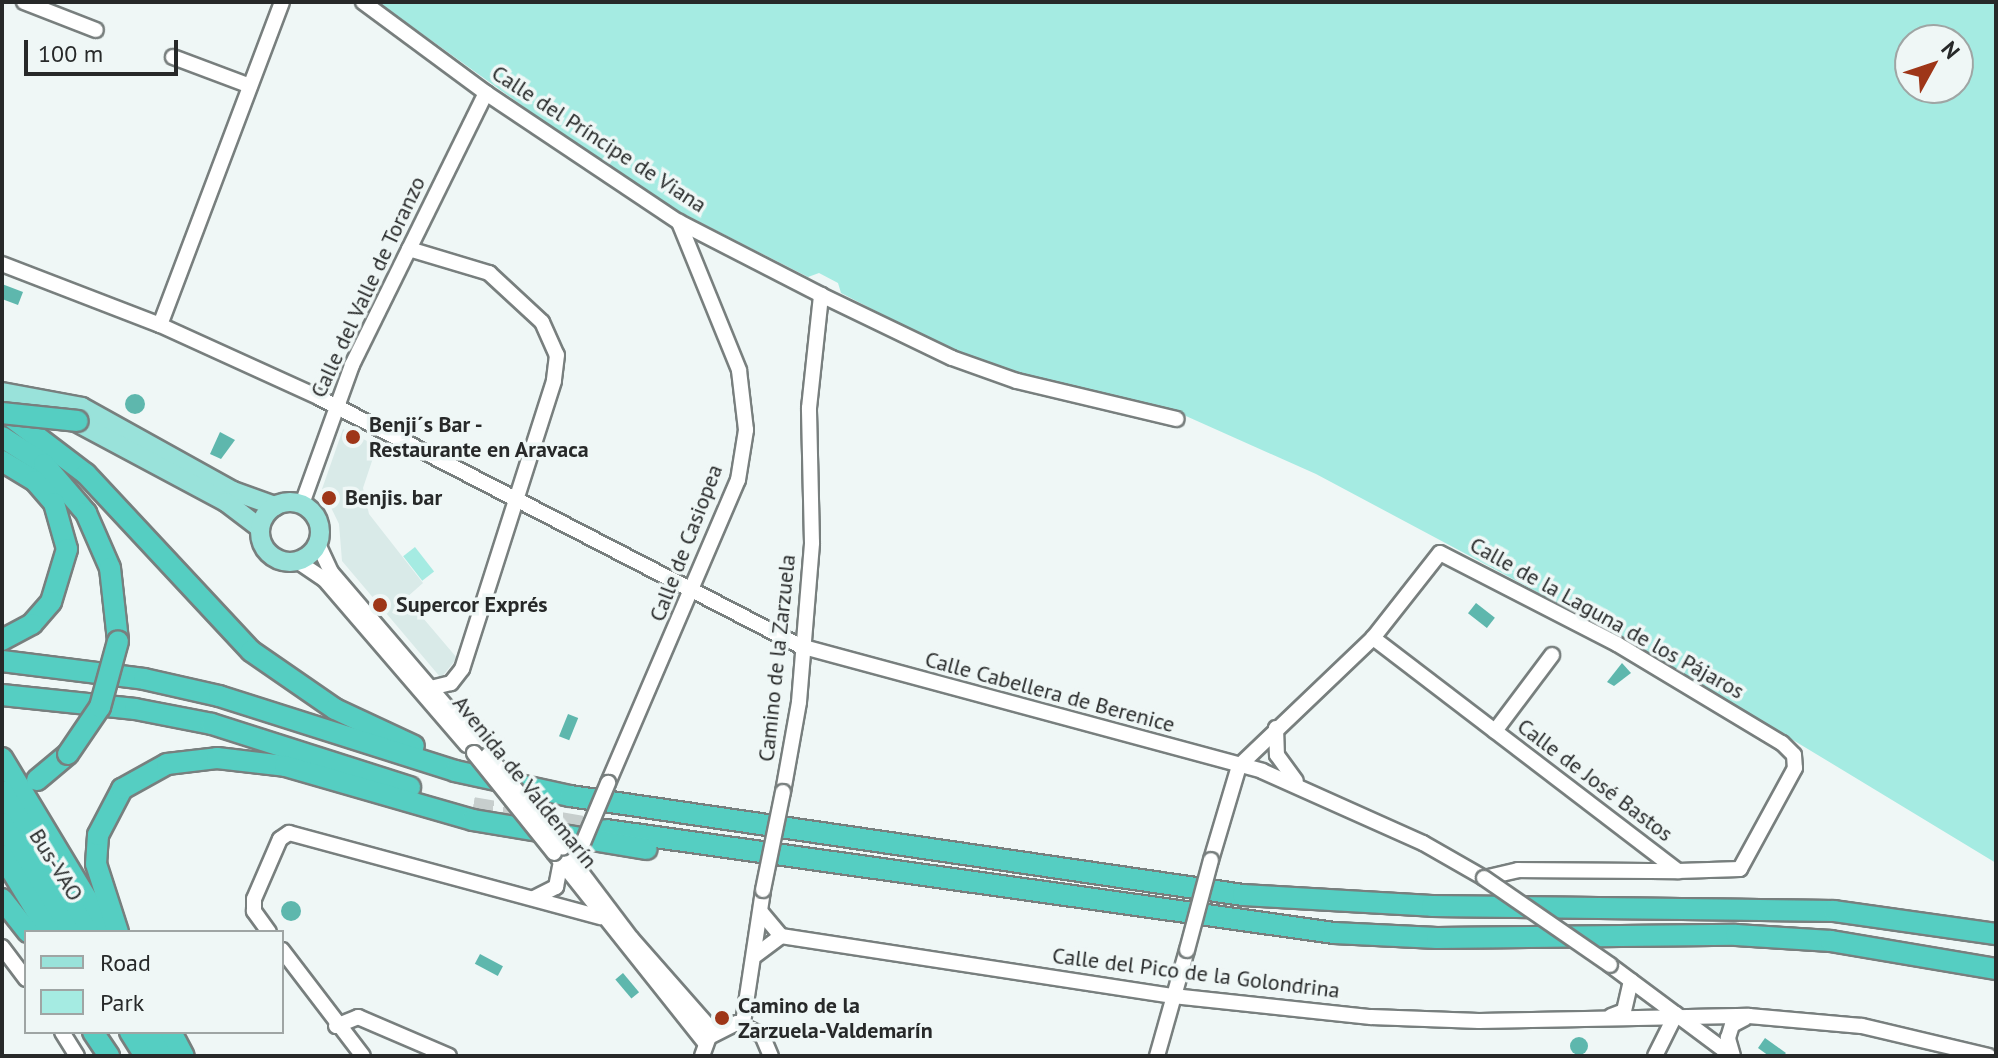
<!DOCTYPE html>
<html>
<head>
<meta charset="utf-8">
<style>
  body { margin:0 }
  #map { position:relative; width:1998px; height:1058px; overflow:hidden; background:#eff7f6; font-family:"PT Sans",sans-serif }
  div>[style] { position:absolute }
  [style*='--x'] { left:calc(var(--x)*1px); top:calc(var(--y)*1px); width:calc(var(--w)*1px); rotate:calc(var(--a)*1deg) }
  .built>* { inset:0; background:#d9eae8 }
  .green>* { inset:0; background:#a5ebe2; transform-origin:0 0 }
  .water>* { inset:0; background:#5eb7ad; transform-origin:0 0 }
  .round { border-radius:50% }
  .highway-tunnel>* { height:20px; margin-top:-10px; transform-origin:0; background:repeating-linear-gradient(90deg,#c7cecd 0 20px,transparent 0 30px) }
  .roads { filter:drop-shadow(2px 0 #787f7e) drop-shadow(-2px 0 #787f7e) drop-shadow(0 2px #787f7e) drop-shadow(0 -2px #787f7e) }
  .minor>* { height:14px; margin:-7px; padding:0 7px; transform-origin:7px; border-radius:7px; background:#fff }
  .major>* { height:18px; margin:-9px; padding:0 9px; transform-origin:9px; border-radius:9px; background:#99e2da }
  .major>.ring { margin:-9px; padding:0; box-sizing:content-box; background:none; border:18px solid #99e2da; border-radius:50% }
  .highway>* { height:20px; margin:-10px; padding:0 10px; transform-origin:10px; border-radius:10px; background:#55cec2 }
  .bridges { filter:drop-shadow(2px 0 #787f7e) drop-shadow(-2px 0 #787f7e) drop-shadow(0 2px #787f7e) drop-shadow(0 -2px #787f7e) }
  .minor-bridge>* { height:14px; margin:-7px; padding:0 7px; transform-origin:7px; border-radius:7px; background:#fff }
  .highway-bridge>* { height:20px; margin:-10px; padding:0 10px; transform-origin:10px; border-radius:10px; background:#55cec2 }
  .dots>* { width:22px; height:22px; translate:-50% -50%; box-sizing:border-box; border:4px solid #eff7f6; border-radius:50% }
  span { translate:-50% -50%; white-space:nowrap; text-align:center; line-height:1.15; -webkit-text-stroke:7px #eff7f6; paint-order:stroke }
  .street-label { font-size:22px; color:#272929 }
  .poi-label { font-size:22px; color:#272929; font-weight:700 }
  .left { translate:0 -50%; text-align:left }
  .frame { position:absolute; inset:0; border:4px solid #272929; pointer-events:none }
  .legend { position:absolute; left:24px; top:930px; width:260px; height:104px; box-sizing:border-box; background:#eff7f6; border:2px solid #9fa5a4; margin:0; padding:10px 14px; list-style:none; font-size:24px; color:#272929 }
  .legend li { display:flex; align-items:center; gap:16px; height:40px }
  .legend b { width:40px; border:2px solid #9fa5a4 }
  .north { position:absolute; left:1894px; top:24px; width:80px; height:80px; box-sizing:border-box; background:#eff7f6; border:2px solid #9fa5a4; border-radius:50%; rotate:50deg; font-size:22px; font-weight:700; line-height:32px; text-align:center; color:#272929 }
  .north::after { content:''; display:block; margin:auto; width:28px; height:36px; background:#9e3618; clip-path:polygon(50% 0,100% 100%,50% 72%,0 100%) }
  .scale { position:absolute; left:24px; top:40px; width:154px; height:36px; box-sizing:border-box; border:4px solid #272929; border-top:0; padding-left:10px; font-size:24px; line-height:28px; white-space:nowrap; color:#272929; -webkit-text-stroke:6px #eff7f6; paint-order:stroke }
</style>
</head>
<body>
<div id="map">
  <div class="built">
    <i style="clip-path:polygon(343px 429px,377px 446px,363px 488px,369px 514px,423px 583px,406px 598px,457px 658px,441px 678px,342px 561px,339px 524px,322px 489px)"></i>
  </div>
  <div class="green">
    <i style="clip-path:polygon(evenodd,378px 2px,1996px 2px,1996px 863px,1633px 643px,1316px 474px,1168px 408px,1019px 375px,957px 353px,841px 293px,838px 283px,819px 273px,808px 277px,678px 211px,595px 158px,378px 2px,1910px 40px,1958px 40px,1958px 88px,1910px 88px,1910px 40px)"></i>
    <i style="left:415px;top:547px;width:31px;height:15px;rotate:52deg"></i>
  </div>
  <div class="water">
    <i style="clip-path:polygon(2px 284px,23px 292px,18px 305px,2px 299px)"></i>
    <i class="round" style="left:125px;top:394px;width:20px;height:20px"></i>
    <i style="clip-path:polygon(220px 432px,235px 440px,221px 459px,210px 454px)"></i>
    <i style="left:1476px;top:603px;width:24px;height:13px;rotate:38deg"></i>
    <i style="clip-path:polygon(1622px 663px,1631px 673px,1614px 686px,1607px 682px)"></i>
    <i style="left:568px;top:714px;width:11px;height:24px;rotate:22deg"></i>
    <i class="round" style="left:281px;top:901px;width:20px;height:20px"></i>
    <i style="left:480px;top:954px;width:26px;height:11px;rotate:28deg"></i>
    <i style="left:623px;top:973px;width:25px;height:10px;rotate:50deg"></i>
    <i class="round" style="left:1570px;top:1037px;width:18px;height:18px"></i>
    <i style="clip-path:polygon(1765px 1038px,1786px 1053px,1783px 1056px,1769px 1056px,1758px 1048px)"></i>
  </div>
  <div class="highway-tunnel">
    <i style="--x:473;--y:807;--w:135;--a:9.8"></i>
  </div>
  <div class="roads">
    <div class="minor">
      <i style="--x:24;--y:2;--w:77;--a:21.3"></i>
      <i style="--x:363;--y:2;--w:153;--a:36.5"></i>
      <i style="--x:486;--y:93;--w:232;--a:33.8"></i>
      <i style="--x:679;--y:222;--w:160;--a:27.2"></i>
      <i style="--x:821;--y:295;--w:145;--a:25.7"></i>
      <i style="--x:952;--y:358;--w:69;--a:19.5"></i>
      <i style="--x:1017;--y:381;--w:164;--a:13.4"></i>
      <i style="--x:173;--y:57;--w:82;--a:20.6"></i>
      <i style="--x:409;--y:249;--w:84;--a:16.7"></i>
      <i style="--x:489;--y:273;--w:72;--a:42.8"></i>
      <i style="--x:542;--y:322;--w:36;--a:66"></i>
      <i style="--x:557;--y:355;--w:26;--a:97"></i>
      <i style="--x:554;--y:381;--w:302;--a:107.7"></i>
      <i style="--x:462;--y:669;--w:18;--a:128"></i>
      <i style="--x:451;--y:683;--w:21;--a:166"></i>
      <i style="--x:2;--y:264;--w:169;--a:21.1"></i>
      <i style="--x:160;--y:325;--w:176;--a:24.5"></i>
      <i style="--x:320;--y:398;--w:540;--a:27.32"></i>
      <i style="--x:800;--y:646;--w:479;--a:15.1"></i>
      <i style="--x:1262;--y:771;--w:176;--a:24.1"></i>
      <i style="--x:1423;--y:843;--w:70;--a:29.8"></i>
      <i style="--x:1484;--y:878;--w:35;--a:-13"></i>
      <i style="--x:1518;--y:870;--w:160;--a:0.4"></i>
      <i style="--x:160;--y:325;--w:345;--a:-69.3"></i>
      <i style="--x:302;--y:504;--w:148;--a:-70.2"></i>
      <i style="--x:352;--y:365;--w:303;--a:-63.8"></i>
      <i style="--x:318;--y:544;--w:31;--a:65"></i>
      <i style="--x:331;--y:572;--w:240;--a:49.4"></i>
      <i style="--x:297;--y:561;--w:32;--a:34"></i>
      <i style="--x:324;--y:579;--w:219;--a:49.3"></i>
      <i style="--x:1276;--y:728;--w:27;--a:88"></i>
      <i style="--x:1277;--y:755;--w:32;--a:54"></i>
      <i style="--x:1495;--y:731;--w:95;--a:-53.1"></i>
      <i style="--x:608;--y:783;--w:330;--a:-66.8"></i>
      <i style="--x:738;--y:480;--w:51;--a:-80.9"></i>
      <i style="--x:746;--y:430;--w:60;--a:-96.7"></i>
      <i style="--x:739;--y:370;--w:160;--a:-112.1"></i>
      <i style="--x:783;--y:792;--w:91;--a:-79.9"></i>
      <i style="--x:799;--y:702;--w:160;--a:-85.3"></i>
      <i style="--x:812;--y:543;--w:135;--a:-91.3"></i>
      <i style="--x:809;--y:408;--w:114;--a:-83.9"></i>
      <i style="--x:563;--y:848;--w:113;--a:52.9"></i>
      <i style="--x:631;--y:938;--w:125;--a:48.6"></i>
      <i style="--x:554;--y:853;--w:244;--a:51.5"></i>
      <i style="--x:1211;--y:860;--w:98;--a:-73.4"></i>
      <i style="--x:1239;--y:766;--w:185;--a:-43.7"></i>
      <i style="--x:1373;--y:638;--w:108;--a:-51.8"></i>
      <i style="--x:1440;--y:553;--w:199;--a:27.2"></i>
      <i style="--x:1617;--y:644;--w:192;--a:31"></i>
      <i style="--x:1782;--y:743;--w:17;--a:45"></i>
      <i style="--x:1794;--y:755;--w:13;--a:86"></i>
      <i style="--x:1795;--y:768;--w:115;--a:118.6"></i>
      <i style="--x:1740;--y:869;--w:62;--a:178.2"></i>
      <i style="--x:1678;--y:871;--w:384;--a:-142.6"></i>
      <i style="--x:534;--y:898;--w:25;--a:-27"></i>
      <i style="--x:556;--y:887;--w:26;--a:-79"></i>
      <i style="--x:269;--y:932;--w:26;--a:-126"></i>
      <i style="--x:254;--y:911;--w:12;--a:-90"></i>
      <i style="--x:254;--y:899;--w:65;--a:-66.6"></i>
      <i style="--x:280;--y:839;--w:11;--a:-34"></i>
      <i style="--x:289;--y:833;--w:323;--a:15.1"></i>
      <i style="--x:781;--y:936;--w:397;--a:8.7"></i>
      <i style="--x:1173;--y:996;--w:199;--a:6.1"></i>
      <i style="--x:1371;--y:1017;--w:108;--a:2.1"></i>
      <i style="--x:1479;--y:1021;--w:270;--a:-1.1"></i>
      <i style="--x:1749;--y:1016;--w:113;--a:5.1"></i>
      <i style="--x:1862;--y:1026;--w:130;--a:13.3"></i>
      <i style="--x:2;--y:947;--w:40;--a:53"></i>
      <i style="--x:282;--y:950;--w:133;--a:52.6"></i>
      <i style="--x:756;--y:955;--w:31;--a:-37"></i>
      <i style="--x:781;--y:936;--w:31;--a:-130"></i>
      <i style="--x:1610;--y:965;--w:152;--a:36.7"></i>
      <i style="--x:1611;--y:1016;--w:14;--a:-21"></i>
      <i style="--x:1624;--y:1011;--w:31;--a:-77"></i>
      <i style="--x:743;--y:1023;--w:134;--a:-81.4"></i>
      <i style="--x:336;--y:1026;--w:24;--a:-22"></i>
      <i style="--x:358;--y:1017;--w:99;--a:23.2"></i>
      <i style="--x:62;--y:1032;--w:28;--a:58"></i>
      <i style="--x:702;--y:1056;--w:20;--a:-70"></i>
      <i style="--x:709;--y:1037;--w:31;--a:-27"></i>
      <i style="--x:737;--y:1023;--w:28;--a:26"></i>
      <i style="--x:762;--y:1035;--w:23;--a:67"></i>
      <i style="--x:1157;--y:1056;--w:110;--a:-74.2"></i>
      <i style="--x:1655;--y:1056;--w:47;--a:-63.4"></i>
      <i style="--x:1733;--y:1056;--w:19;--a:-106"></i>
      <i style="--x:1728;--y:1038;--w:14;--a:-73"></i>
      <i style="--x:1732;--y:1025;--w:15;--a:-28"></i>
    </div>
    <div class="major">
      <i style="--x:2;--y:392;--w:81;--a:10.6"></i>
      <i style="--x:82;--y:407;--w:173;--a:29.1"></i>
      <i style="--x:233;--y:491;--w:45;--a:19.7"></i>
      <i style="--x:65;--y:416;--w:183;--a:28.1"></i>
      <i style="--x:226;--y:502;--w:43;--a:37.4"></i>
      <i class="ring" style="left:260px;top:502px;width:42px;height:42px"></i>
    </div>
    <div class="highway">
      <i style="--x:3;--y:411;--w:104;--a:37.2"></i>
      <i style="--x:86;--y:474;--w:242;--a:47"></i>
      <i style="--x:251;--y:651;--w:102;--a:34.6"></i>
      <i style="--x:335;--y:709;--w:87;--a:25.1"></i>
      <i style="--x:2;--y:437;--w:50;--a:32.7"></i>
      <i style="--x:44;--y:464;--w:65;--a:49.4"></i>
      <i style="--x:86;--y:513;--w:60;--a:66.4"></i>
      <i style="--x:110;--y:568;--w:73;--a:83.7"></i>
      <i style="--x:2;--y:461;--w:39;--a:31"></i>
      <i style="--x:35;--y:481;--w:29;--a:49"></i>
      <i style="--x:54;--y:503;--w:48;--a:74.2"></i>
      <i style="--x:67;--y:549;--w:55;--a:106.8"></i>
      <i style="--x:51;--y:602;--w:29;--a:131"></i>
      <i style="--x:32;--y:624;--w:34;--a:152"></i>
      <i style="--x:2;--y:661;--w:143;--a:7.2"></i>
      <i style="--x:144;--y:679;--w:77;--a:12.8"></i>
      <i style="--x:219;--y:696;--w:248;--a:17.6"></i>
      <i style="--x:455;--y:771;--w:118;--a:12.3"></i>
      <i style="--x:570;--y:796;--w:680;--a:8.37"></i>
      <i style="--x:1243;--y:895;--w:189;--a:3.3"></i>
      <i style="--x:1432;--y:906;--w:402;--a:0.7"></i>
      <i style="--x:1834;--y:911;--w:164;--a:8.1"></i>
      <i style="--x:2;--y:695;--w:134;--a:6"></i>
      <i style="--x:135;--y:709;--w:78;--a:11"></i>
      <i style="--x:212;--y:724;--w:208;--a:17.7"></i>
      <i style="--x:2;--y:758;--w:203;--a:58.9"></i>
      <i style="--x:37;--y:780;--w:40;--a:-40"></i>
      <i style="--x:2;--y:791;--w:165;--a:58.6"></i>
      <i style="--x:2;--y:823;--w:128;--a:58.4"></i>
      <i style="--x:606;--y:830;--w:735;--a:8.05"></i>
      <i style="--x:1334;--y:933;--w:103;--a:2.8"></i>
      <i style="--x:1437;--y:938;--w:299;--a:-0.6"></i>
      <i style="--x:1736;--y:935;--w:95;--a:3.6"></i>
      <i style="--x:1831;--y:941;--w:167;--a:9.6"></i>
      <i style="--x:2;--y:855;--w:90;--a:58.6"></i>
      <i style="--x:2;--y:899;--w:42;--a:51.8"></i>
      <i style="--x:118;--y:932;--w:71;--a:-107.9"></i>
      <i style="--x:96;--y:864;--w:29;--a:-86"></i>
      <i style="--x:98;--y:835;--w:52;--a:-62.4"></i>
      <i style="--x:122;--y:789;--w:51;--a:-29.1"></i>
      <i style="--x:167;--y:764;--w:50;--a:-6.8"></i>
      <i style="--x:217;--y:758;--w:68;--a:6.7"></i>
      <i style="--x:285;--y:766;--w:196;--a:16"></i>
      <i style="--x:473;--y:820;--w:176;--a:9.5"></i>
      <i style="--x:93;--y:1032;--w:29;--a:56"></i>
      <i style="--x:130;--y:1032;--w:28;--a:58"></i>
      <i style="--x:150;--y:1032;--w:28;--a:60"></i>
      <i style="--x:171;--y:1032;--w:27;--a:62"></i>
    </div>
  </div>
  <div class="bridges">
    <div class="minor-bridge">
      <i style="--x:474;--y:753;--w:128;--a:51.3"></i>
      <i style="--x:488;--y:755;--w:119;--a:51.1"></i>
      <i style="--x:580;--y:850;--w:73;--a:-67.3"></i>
      <i style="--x:1484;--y:878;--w:153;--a:34.6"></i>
      <i style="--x:763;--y:890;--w:100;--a:-78.5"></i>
      <i style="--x:1187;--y:950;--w:93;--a:-75.1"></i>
    </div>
    <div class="highway-bridge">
      <i style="--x:2;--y:413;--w:76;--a:6"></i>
      <i style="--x:68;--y:754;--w:57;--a:-55.8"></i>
      <i style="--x:100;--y:707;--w:68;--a:-74.7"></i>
    </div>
  </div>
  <div class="dots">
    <i style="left:353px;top:437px;background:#9e3618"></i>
    <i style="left:329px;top:498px;background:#9e3618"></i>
    <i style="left:380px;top:605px;background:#9e3618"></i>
    <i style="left:722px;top:1018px;background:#9e3618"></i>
  </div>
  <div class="street-label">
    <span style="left:599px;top:139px;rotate:33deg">Calle del Príncipe de Viana</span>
    <span style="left:368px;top:287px;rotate:-65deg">Calle del Valle de Toranzo</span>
    <span style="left:686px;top:543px;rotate:-69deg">Calle de Casiopea</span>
    <span style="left:1607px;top:618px;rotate:29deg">Calle de la Laguna de los Pájaros</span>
    <span style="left:777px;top:658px;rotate:-84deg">Camino de la Zarzuela</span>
    <span style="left:1050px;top:692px;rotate:15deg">Calle Cabellera de Berenice</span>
    <span style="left:1595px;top:780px;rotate:37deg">Calle de José Bastos</span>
    <span style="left:525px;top:782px;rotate:51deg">Avenida de Valdemarín</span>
    <span style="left:56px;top:865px;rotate:58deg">Bus-VAO</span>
    <span style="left:1196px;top:973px;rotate:7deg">Calle del Pico de la Golondrina</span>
  </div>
  <div class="poi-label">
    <span class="left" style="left:369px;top:437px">Benji´s Bar -<br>Restaurante en Aravaca</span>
    <span class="left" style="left:345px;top:498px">Benjis. bar</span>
    <span class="left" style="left:396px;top:605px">Supercor Exprés</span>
    <span class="left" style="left:738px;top:1018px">Camino de la<br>Zarzuela-Valdemarín</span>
  </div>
  <div class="frame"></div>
  <ul class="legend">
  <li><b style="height:10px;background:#99e2da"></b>Road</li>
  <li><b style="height:22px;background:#a5ebe2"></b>Park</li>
  </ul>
  <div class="north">N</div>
  <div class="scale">100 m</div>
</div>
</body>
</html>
